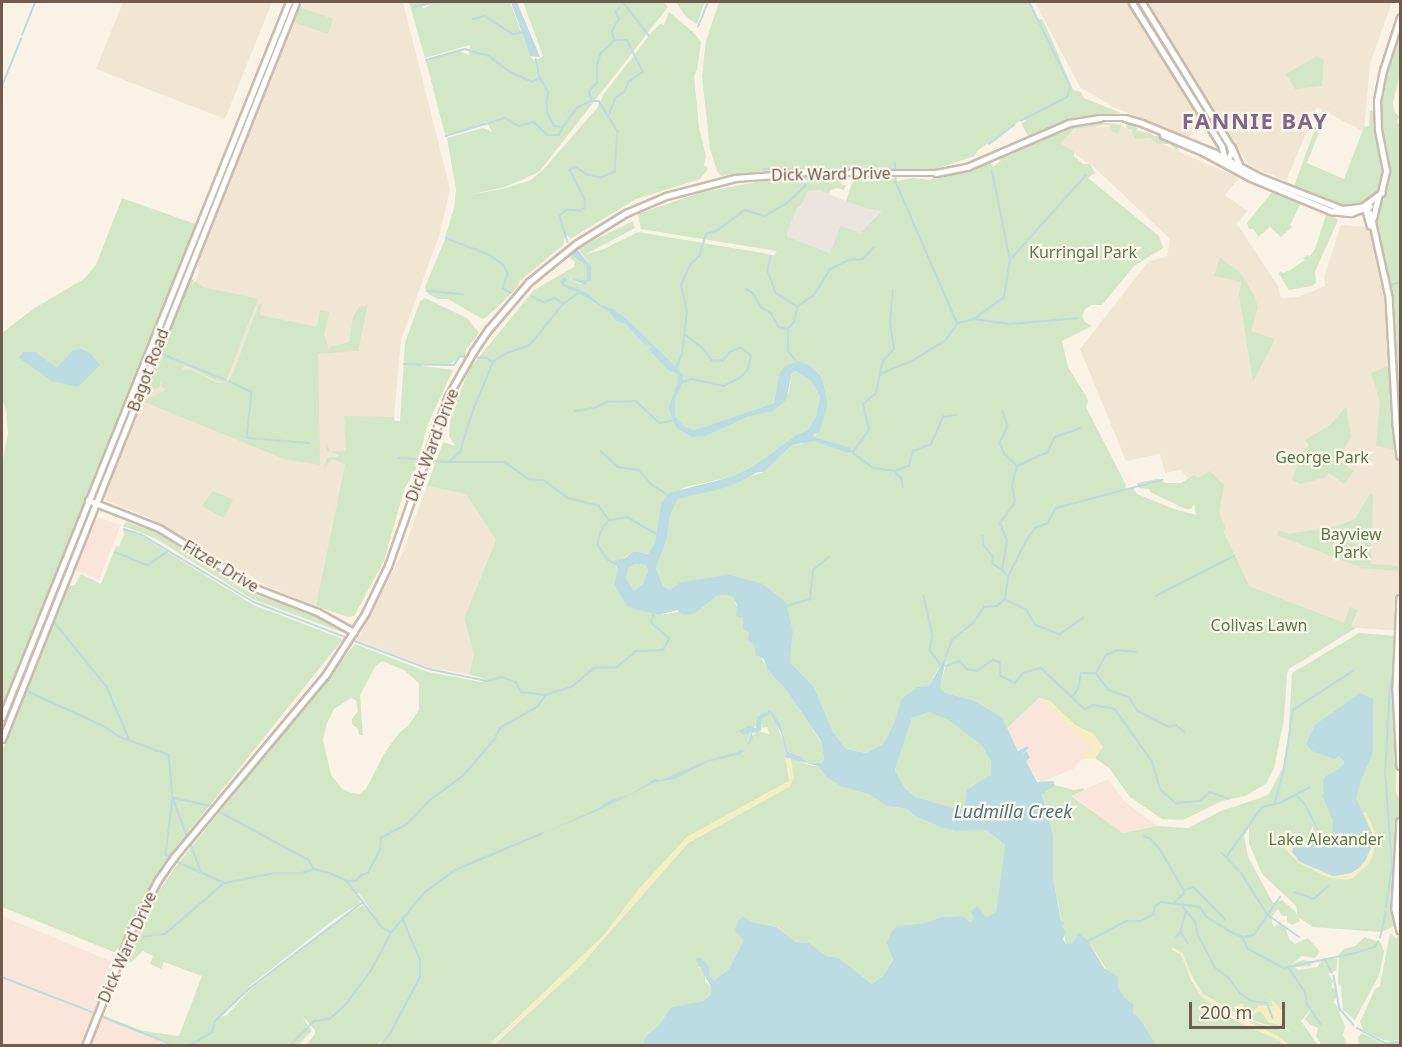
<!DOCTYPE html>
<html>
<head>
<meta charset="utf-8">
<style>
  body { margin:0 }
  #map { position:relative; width:1402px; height:1047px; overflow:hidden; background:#faf3e5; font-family:"Noto Sans",sans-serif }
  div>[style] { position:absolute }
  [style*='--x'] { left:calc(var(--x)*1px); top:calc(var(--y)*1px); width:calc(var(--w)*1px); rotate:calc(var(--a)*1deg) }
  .residential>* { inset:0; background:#f1e5d4 }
  .commercial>* { inset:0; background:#fae5da }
  .industrial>* { inset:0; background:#ebe5df }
  .green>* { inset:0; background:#d1e7c5; transform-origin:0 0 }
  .sand>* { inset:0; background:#f7edc3 }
  .water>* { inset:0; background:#bcdbe2 }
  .stream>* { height:1.5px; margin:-0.75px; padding:0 0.75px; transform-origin:0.75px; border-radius:0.75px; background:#bcdbe2 }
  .roads { filter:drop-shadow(2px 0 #cbbbad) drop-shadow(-2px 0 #cbbbad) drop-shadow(0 2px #cbbbad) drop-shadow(0 -2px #cbbbad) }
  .tertiary>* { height:4.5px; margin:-2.25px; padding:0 2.25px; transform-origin:2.25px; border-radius:2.25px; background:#fff }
  .secondary>* { height:5px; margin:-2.5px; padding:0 2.5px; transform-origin:2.5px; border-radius:2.5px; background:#fff }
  span { translate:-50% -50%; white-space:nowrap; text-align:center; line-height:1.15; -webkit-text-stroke:4.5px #fdf7eb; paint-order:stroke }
  .street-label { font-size:16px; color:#715b4d }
  .park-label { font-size:16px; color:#557b48 }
  .water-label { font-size:18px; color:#487783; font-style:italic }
  .district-label { font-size:22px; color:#81658d; font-weight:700; letter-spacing:1.5px }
  .frame { position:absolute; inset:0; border:3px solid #715b4d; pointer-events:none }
  .scale { position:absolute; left:1189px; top:1002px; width:96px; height:27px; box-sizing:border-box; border:3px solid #715b4d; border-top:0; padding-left:8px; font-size:18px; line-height:21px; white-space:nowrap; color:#715b4d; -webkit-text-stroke:4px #fdf7eb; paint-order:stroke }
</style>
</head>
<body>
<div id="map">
  <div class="residential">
    <i style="clip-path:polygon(123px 2px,272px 2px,225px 119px,96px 69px)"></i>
    <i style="clip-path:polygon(301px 2px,403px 2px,450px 189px,439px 236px,401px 340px,394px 417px,344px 417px,347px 455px,316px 606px,267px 586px,148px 517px,107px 501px,104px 496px,186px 289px,194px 285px,199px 272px,198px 259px)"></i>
    <i style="clip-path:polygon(1035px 2px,1392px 2px,1370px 64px,1364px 132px,1317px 107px,1286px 181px,1249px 165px,1219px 118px,1197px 126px,1189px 137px,1115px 108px,1080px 87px)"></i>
    <i style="clip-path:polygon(1080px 126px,1124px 127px,1239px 178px,1225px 195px,1247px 211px,1237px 224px,1278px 286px,1281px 298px,1298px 297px,1325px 286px,1324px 277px,1341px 225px,1369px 227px,1386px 301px,1400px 419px,1400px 631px,1344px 627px,1245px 584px,1218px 515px,1181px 470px,1165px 473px,1160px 454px,1126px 461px,1080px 349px,1148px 262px,1167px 256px,1170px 239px,1095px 168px,1058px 142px)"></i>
    <i style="clip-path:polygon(427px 486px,466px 494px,496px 540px,464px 618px,474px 654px,469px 674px,429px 668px,357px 640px,403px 552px)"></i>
  </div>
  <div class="commercial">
    <i style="clip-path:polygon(99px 518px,121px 525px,99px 579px,74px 570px,92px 523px)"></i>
    <i style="clip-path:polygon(1039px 698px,1094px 747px,1073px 769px,1040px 783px,1028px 766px,1026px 761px,1030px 758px,1028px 751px,1022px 753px,1029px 748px,1027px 746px,1018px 750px,1007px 728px)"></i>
    <i style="clip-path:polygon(1108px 779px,1125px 802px,1157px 826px,1123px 833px,1071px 795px)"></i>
    <i style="clip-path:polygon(2px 916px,113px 962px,82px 1045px,2px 1045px)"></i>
    <i style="clip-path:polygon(101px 1017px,171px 1045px,90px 1046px)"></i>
  </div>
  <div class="industrial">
    <i style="clip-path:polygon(819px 190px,861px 207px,881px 210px,860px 233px,830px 253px,788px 237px,787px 233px,797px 207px,802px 204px,808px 191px)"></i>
  </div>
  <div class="green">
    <i style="clip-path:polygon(409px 2px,433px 2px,421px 7px,424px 8px,438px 2px,510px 2px,530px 56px,534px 61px,543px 56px,523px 2px,664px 2px,668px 7px,539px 172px,505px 187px,464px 196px,506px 188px,531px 180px,544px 169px,597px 108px,604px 94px,651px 33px,660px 24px,664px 25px,669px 12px,693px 32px,701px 42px,697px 70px,694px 76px,699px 127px,706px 157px,704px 165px,708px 169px,700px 179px,636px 199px,570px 239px,566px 234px,563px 245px,520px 281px,518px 287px,487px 317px,482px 319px,448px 299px,438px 299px,428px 294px,425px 287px,445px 239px,472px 247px,445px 237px,454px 208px,456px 189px,447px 138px,483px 128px,492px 132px,486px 121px,484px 125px,445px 135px,426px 61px,459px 51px,469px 55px,470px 45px,425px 58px)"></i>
    <i style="clip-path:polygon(676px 2px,705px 2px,697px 24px,686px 17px)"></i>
    <i style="clip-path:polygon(719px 2px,1029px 2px,1037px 19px,1042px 19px,1049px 33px,1073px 90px,1081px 92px,1084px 98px,1121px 113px,1076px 117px,1028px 136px,1021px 123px,1026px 121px,1024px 118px,977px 151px,975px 156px,932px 170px,793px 168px,721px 176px,717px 171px,710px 149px,702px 76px,706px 41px)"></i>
    <i style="left:299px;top:7px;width:36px;height:16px;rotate:19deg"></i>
    <i style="clip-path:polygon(1400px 28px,1400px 74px,1393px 102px,1394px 111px,1399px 117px,1397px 122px,1400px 125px,1400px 418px,1391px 297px,1375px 224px,1378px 204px,1389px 175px,1380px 119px,1381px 93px)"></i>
    <i style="clip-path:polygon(1317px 56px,1324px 60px,1322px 86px,1295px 89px,1286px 74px)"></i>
    <i style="clip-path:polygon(1322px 110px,1327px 112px,1307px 163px,1344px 179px,1364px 127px,1369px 126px,1370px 111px,1374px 110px,1382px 181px,1375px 195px,1363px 204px,1341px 206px,1294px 186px)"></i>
    <i style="clip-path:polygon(1095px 121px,1122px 125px,1118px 134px,1113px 132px,1109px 125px,1103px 125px,1074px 129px,1060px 143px,1074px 152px,1074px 156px,1083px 164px,1090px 164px,1095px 173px,1088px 178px,1159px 236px,1163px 248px,1134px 266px,1102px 305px,1091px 305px,1085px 309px,1082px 316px,1085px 322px,1092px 326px,1062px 341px,1068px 367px,1086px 396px,1088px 401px,1086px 407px,1126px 485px,1125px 491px,1133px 488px,1137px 494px,1174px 509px,1196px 515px,1194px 503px,1191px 509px,1186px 509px,1150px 492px,1149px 489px,1139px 488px,1137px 483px,1157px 479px,1166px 483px,1181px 483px,1194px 475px,1198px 478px,1210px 471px,1224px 485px,1219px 512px,1225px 526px,1224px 532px,1249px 586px,1344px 623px,1350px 607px,1358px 610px,1351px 626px,1356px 628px,1289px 669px,1287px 674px,1284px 719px,1274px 768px,1266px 784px,1245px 796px,1222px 801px,1183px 820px,1162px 819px,1130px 797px,1110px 769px,1095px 758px,1103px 747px,1093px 734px,1075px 725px,1050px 701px,1039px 698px,1007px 728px,1002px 717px,973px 700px,945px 693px,940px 687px,947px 661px,938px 669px,929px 686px,917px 687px,901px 699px,894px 723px,884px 743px,866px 753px,846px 749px,833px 732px,814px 687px,790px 662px,793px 632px,763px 584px,670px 590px,663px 586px,656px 568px,667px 539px,670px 515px,678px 499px,764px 472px,792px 445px,802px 444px,819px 432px,828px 405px,822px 377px,811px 366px,800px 361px,779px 374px,774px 403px,694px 430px,684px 426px,675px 416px,676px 395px,681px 388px,684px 376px,679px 370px,628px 320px,614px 309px,601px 305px,586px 292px,563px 284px,568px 278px,580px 284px,588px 283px,591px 266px,578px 248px,633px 221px,635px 228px,586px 254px,604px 249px,638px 232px,774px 255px,777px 251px,641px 229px,638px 214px,699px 193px,762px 181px,768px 177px,794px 175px,796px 179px,802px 179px,808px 174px,821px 174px,839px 176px,842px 179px,841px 184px,846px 186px,844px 190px,837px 188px,830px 190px,829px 194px,819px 190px,808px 191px,802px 204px,797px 208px,787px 233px,788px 237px,830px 253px,841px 226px,860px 233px,881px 211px,861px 207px,846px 201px,854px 177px,874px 176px,875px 181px,887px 176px,898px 181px,913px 178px,930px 180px,939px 175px,963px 172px,989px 161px,993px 167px,1001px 161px,998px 159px,1012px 154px,1024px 145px,1034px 143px,1036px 140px,1040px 142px,1062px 129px)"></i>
    <i style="clip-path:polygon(1127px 123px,1136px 126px,1138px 131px,1150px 133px,1154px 136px,1162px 135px,1178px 143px,1180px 147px,1176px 150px,1170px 144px,1157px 144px,1150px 138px,1135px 139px,1132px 130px,1126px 128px)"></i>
    <i style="clip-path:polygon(1277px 192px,1301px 203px,1290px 225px,1292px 227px,1281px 237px,1270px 227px,1256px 239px,1258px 236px,1253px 229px,1249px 229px,1247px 223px,1271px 193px)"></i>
    <i style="clip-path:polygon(122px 198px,198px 225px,2px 710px,2px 464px,8px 434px,6px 410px,2px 399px,2px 333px,33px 309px,84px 279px,96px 265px)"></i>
    <i style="clip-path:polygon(1330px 213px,1338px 220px,1315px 272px,1316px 283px,1312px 286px,1289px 290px,1279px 274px,1280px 271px,1283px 273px,1290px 270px,1305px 260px,1303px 258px,1307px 255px,1310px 256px,1315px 249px,1326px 215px)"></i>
    <i style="clip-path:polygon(evenodd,575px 255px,587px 265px,587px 280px,563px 278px,560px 281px,562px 286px,582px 295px,609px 312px,616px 321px,625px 324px,644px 344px,651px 344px,669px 371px,677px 374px,678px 381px,668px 408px,676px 428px,692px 437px,747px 417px,774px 410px,789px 392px,792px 373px,797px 371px,811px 381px,820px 396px,816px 416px,808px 430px,796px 435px,755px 465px,731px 477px,685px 487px,661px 503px,655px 543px,648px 554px,634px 551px,615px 565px,618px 570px,614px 583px,647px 611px,659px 615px,700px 609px,718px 595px,732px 596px,767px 669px,786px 690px,821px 742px,824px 759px,822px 763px,808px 763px,802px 757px,788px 752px,780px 723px,770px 711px,758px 717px,758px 725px,749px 730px,751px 732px,748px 741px,757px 731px,769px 734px,767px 727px,762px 728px,761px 718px,768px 714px,773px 715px,784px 744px,789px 781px,687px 837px,639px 889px,604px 935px,489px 1045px,382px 1045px,388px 1038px,376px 1045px,306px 1045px,315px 1034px,315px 1030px,302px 1016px,312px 1031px,298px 1045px,171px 1045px,101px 1017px,102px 1015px,143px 1031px,179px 1036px,202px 976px,164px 962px,161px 969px,150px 964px,153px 956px,143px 951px,131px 962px,125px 965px,123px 962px,154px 898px,177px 865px,355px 644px,428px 672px,481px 682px,488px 680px,469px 674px,474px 654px,464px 618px,496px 540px,466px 494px,427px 486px,443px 442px,455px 446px,449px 436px,451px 414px,470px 368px,534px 290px,574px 267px,575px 262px,569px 257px,575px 255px,382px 661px,404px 670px,419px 683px,419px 710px,408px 726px,399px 733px,385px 752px,366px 789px,359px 794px,352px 793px,342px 789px,331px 775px,323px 740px,327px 723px,334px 709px,351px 698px,356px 700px,358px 711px,352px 719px,352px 724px,358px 729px,359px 735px,363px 735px,360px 695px,375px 667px,382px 661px,575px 255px,359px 893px,376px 918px,363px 905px,340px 919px,250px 990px,227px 1015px,221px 1017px,250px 986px,336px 918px,359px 904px,360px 901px,357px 894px,359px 893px)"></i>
    <i style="clip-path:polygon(1220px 257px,1241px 274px,1254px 295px,1258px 307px,1251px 331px,1275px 339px,1253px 382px,1239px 294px,1242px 282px,1214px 276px)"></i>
    <i style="clip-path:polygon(189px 279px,194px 280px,191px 286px,195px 281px,203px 287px,258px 299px,226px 381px,217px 381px,189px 367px,184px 366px,181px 370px,190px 369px,217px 383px,227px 382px,232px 376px,259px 304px,262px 304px,260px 315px,317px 327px,320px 310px,329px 312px,324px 335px,330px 352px,330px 347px,349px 342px,353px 317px,359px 307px,368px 304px,358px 351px,318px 354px,320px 465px,284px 459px,142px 401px,166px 390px,162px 387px,162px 380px,159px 388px,151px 389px,148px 395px,144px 395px)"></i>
    <i style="clip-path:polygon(425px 298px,467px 318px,479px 333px,466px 350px,465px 358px,460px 357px,447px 366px,424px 363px,422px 366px,453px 370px,427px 426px,417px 467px,404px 490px,384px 561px,354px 616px,348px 617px,316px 606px,345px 464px,332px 459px,324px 468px,327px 458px,338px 457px,338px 454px,326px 451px,326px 442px,330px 452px,346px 451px,344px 416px,394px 417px,395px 421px,400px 421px,405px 343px,420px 301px)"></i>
    <i style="clip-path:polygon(1390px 365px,1393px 425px,1397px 450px,1376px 446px,1380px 402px,1371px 373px)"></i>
    <i style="clip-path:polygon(1346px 407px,1351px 436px,1339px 461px,1354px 471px,1344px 484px,1329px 473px,1324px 478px,1300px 484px,1292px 480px,1301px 455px,1309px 445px,1305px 440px,1330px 425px)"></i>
    <i style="clip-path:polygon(213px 491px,233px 499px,226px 515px,223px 518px,202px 506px)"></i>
    <i style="clip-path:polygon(1370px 494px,1373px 495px,1371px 564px,1398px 566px,1398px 571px,1362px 568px,1277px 535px,1278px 530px,1289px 534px,1337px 526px,1355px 519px)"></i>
    <i style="clip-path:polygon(126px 522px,155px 532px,256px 595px,319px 616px,347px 634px,252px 599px,155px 538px,123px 526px)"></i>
    <i style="clip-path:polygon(123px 529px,141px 536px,254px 605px,343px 639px,173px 851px,148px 891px,118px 950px,114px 952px,2px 907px,2px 752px,67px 586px,75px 585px,81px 574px,101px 584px,116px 546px,119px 547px,124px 534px)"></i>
    <i style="clip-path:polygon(636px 564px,645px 565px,648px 570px,643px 584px,634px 591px,626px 578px,629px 567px)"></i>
    <i style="clip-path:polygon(1359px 633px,1397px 636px,1396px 792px,1400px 801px,1393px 902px,1397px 925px,1381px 932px,1313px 927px,1298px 917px,1296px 906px,1262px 874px,1249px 843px,1249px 828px,1244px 836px,1248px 857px,1273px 903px,1282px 900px,1295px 911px,1300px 921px,1292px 925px,1287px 922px,1287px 916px,1282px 916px,1278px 909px,1272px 917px,1272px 923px,1274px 927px,1279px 924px,1286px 929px,1289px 939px,1295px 944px,1308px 938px,1320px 952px,1315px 958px,1302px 956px,1292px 964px,1303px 960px,1314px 962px,1310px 966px,1295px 967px,1298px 970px,1317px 967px,1324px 958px,1338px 959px,1336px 971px,1328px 973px,1333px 981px,1331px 987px,1337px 990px,1338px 996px,1333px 1002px,1337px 1006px,1345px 1027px,1343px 1035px,1347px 1045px,1322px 1045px,1316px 1036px,1318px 1028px,1309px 1024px,1305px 1019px,1315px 1005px,1301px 1021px,1318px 1045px,1289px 1045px,1247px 1020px,1274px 1028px,1281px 1030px,1285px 1029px,1290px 1033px,1286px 1028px,1274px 1027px,1245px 1018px,1203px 994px,1192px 976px,1182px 953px,1174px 949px,1171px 949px,1180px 954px,1184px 961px,1191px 980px,1201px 996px,1236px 1021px,1275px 1038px,1285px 1045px,1156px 1046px,1140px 1019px,1133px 1012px,1133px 1004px,1125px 998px,1088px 941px,1066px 944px,1053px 878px,1053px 834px,1042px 793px,1055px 785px,1074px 790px,1083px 788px,1085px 790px,1071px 796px,1123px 833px,1157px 826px,1188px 828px,1221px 811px,1260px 798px,1269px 794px,1283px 767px,1288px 741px,1292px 673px)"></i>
    <i style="clip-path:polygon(929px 712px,949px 719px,981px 745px,991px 761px,991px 775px,985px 797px,975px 806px,967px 801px,969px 789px,978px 781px,967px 789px,964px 808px,957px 809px,916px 797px,905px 788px,895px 770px,912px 718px)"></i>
    <i style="clip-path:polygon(791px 757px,808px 765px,818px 766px,827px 778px,842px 787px,868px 794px,887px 806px,908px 809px,913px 815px,942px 828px,956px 831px,986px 830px,1005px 845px,996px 912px,986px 917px,974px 918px,970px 922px,963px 916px,941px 917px,925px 923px,897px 926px,893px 958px,883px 976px,872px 984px,839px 958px,826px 956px,810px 943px,796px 942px,778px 927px,751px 922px,743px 916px,745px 940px,729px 969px,714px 980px,710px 977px,708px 967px,698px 967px,705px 972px,705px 981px,711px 987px,711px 994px,705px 1001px,671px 1007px,659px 1025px,646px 1036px,642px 1045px,493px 1046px,580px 966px,688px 843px,790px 786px)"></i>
    <i style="clip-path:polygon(1390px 933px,1396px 938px,1400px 935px,1400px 1040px,1393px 1040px,1400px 1042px,1400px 1045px,1359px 1045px,1358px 1037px,1362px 1033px,1384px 1044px,1391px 1041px,1383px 1040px,1363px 1030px,1360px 1022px,1375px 989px,1380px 986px)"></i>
    <i style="clip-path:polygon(1365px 937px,1381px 943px,1384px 952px,1379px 975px,1355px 1020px,1343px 1010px,1341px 987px,1338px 983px,1339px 954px,1344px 949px,1355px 946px)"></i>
  </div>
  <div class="sand">
    <i style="clip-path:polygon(1039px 698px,1050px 701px,1075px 725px,1093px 734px,1103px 747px,1095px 758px,1081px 760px,1093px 747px)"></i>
    <i style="clip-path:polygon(784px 757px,790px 759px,792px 764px,794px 778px,790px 786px,688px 843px,580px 966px,493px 1045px,489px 1046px,604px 935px,639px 889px,687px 837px,789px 781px,789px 771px)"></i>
    <i style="clip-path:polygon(1366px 812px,1375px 832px,1374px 852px,1369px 864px,1353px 878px,1346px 880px,1327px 877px,1299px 863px,1285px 849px,1288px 838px,1294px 836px,1310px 839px,1295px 840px,1292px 846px,1299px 860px,1333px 876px,1351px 873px,1365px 861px,1372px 844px,1373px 837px,1362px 814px)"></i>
    <i style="clip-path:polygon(1170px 946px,1182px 952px,1192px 976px,1203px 994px,1232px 1013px,1246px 1015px,1242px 1019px,1278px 1036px,1289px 1045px,1236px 1021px,1236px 1018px,1201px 996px,1180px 954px)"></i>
    <i style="clip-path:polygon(1270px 998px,1282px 1010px,1282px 1023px,1279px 1025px,1268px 1022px,1261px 1011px,1250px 1015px,1232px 1007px,1244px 1003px,1243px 1010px,1252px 1013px,1258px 1006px,1273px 1006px)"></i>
  </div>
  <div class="water">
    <i style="clip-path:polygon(511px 2px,517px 2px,540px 57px,530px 56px)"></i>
    <i style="clip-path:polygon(evenodd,577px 249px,591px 266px,591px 279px,585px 285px,568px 278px,564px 284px,586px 292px,601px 305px,614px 309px,628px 320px,679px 370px,684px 376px,681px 388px,676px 395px,675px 416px,684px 426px,694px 430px,774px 403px,779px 374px,785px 366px,800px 361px,811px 366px,822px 377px,828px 405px,819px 433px,814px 434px,813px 437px,851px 448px,848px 453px,814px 441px,792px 445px,764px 472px,758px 472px,731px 486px,678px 499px,670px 515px,667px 539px,656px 568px,663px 586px,670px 590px,681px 582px,730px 575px,763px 584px,786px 603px,793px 632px,790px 662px,814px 687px,833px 732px,846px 749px,866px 753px,884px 743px,894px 723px,901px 699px,917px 687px,929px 686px,947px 655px,940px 687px,945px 693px,973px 700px,1002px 717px,1018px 751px,1027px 746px,1029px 748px,1022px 754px,1027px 751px,1030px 758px,1026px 761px,1037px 782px,1053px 781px,1055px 785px,1042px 794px,1053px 834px,1053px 878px,1061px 921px,1064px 923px,1062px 927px,1066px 932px,1063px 939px,1066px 944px,1073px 943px,1079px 932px,1088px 941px,1104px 968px,1118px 977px,1118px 987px,1125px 998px,1133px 1004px,1133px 1012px,1140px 1019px,1156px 1045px,642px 1045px,646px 1036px,659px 1025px,671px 1007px,704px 1001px,711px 994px,711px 987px,695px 958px,701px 958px,709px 967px,710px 977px,714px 980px,729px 969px,744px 940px,735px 931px,738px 921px,743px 916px,751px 922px,777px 927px,796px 942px,810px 943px,826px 956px,839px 958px,872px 984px,883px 976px,893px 959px,887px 943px,892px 931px,897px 926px,925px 923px,941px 917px,963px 916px,970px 922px,974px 918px,971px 911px,977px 906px,986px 917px,996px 912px,1005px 845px,986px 830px,956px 831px,942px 828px,913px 815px,908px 809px,887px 806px,868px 794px,842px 787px,827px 778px,818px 766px,784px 757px,786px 754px,781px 733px,771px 714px,762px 718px,761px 731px,752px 733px,753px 738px,747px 747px,751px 732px,743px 735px,739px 731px,749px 726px,756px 728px,757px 717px,770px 710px,780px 723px,788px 752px,802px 757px,808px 763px,822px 763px,824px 759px,821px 741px,786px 690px,767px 669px,764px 659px,756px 655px,754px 644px,748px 641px,749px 632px,743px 629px,743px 618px,736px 616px,737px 605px,732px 596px,718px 595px,695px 613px,683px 615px,677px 610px,659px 615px,628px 607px,623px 600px,614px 583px,618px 570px,614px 561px,624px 559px,634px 551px,648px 554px,655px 543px,661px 503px,669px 493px,731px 477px,755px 465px,796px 435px,808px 430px,816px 416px,820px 396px,811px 381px,796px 371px,792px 373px,786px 400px,773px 411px,747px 417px,705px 436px,692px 437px,676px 428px,668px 408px,678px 381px,677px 374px,669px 371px,650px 351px,651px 345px,644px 344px,625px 324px,616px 321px,609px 312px,582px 295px,562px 286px,560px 281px,563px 278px,587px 280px,587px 265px,570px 254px,577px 249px,636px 564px,645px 565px,648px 570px,643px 584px,634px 591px,626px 578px,629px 567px,636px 564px,577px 249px,929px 712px,949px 720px,981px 745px,991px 761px,991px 775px,967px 789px,964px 808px,957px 809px,916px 797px,905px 788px,895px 770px,912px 718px,929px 712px)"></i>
    <i style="clip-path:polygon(81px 349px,90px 353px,100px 365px,78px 387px,52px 381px,19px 358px,23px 352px,35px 352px,57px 368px,73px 350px)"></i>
    <i style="clip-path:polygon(1360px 693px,1373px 699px,1373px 752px,1361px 780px,1356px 798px,1372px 833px,1373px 843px,1365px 861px,1359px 868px,1351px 873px,1333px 876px,1300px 862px,1292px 852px,1295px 840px,1315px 844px,1332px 841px,1333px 821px,1322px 795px,1324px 794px,1323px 781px,1326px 776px,1339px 769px,1345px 762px,1339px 756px,1334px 759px,1312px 751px,1306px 744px,1315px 725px)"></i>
    <i style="clip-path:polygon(744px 750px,741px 754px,707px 762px,675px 779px,655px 782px,599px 810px,541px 834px,597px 809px,610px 800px,629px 795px,655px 779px,661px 780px,706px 761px)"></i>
  </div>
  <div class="stream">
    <i style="--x:623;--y:2;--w:42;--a:51.8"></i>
    <i style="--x:413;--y:7;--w:24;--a:-12"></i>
    <i style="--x:473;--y:19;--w:12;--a:-14"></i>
    <i style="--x:485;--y:16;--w:33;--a:33"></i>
    <i style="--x:513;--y:34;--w:11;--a:-10"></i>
    <i style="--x:698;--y:27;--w:27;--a:-68"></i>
    <i style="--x:691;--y:33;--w:1;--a:-45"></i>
    <i style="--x:22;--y:35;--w:35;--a:-68"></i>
    <i style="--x:614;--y:39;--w:8;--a:-104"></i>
    <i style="--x:612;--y:31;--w:14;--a:-60"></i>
    <i style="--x:619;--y:19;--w:8;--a:-113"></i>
    <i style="--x:616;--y:12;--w:5;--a:-53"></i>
    <i style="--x:536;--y:59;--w:19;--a:78"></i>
    <i style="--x:540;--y:78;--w:17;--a:57"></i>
    <i style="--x:549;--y:92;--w:9;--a:103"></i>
    <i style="--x:547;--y:101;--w:13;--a:86"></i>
    <i style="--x:548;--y:114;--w:13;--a:63"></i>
    <i style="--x:554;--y:126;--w:9;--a:6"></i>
    <i style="--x:563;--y:127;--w:24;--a:-54"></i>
    <i style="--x:577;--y:108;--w:16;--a:-27"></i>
    <i style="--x:591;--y:101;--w:8;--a:0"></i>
    <i style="--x:599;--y:101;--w:36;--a:58"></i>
    <i style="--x:618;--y:131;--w:41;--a:94.2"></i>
    <i style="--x:615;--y:172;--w:15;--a:157"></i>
    <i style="--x:601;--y:178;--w:14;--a:-168"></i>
    <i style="--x:587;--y:175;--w:14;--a:-146"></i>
    <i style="--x:575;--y:167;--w:6;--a:149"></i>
    <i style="--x:570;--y:170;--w:34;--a:63"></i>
    <i style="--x:585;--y:200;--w:8;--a:90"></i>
    <i style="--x:585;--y:208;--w:6;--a:149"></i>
    <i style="--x:580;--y:211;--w:13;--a:-176"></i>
    <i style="--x:567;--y:210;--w:9;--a:139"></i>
    <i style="--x:560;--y:216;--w:27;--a:73"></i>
    <i style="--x:426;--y:60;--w:41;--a:-15.8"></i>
    <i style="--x:465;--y:49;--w:25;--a:16"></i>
    <i style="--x:489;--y:56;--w:26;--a:37"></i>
    <i style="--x:510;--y:72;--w:24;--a:24"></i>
    <i style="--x:532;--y:82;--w:9;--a:-27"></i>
    <i style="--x:2;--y:86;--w:51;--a:-68"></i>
    <i style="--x:591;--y:99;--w:8;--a:-104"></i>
    <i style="--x:589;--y:91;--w:11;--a:-45"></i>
    <i style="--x:597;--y:83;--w:19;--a:-90"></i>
    <i style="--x:597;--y:64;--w:12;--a:-70"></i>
    <i style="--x:601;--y:53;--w:19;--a:-43"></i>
    <i style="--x:615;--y:40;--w:12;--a:0"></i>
    <i style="--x:627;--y:40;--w:36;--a:63"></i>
    <i style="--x:643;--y:72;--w:17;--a:144"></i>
    <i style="--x:629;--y:82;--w:11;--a:112"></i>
    <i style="--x:625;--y:92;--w:11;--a:146"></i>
    <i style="--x:616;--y:98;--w:17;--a:111"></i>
    <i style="--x:1021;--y:121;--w:52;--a:-27.6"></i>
    <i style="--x:1067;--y:97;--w:11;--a:-75"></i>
    <i style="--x:1070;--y:86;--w:93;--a:-116"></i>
    <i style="--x:446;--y:136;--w:62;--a:-17"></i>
    <i style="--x:505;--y:118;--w:16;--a:30"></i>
    <i style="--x:519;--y:126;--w:16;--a:-15"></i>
    <i style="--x:534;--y:122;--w:19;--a:43"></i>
    <i style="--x:548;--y:135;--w:11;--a:0"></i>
    <i style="--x:559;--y:135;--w:9;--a:-63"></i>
    <i style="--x:989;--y:144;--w:31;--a:-37"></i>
    <i style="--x:895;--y:162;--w:8;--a:83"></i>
    <i style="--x:764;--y:169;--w:131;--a:0"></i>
    <i style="--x:896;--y:175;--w:7;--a:90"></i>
    <i style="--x:896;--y:182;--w:153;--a:66.5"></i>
    <i style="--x:446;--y:238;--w:47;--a:21.1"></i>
    <i style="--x:490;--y:255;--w:17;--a:36"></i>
    <i style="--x:504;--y:265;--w:10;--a:66"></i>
    <i style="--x:508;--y:274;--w:15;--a:110"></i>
    <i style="--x:503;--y:288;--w:9;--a:32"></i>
    <i style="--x:771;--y:257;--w:14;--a:102"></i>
    <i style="--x:768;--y:271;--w:23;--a:70"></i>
    <i style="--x:776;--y:293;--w:25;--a:32"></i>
    <i style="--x:1010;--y:260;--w:113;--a:-48.2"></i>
    <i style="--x:1389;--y:285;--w:9;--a:-13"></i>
    <i style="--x:1382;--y:287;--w:1;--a:-45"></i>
    <i style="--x:746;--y:289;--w:8;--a:30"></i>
    <i style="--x:753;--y:293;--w:16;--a:60"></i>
    <i style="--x:761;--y:307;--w:12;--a:31"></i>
    <i style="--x:771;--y:313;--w:16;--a:60"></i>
    <i style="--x:779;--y:327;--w:9;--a:13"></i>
    <i style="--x:427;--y:291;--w:36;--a:5"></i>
    <i style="--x:531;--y:296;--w:14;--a:25"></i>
    <i style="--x:544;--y:302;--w:12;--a:-20"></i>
    <i style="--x:555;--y:298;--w:9;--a:36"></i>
    <i style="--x:974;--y:319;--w:37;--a:8"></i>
    <i style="--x:1011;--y:324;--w:67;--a:-5.1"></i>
    <i style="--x:162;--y:354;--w:69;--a:22.1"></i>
    <i style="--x:472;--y:357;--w:15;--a:4"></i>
    <i style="--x:487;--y:358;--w:7;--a:34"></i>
    <i style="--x:797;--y:363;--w:15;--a:-127"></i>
    <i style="--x:788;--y:351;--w:22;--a:-90"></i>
    <i style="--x:788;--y:329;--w:9;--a:-49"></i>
    <i style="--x:794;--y:322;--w:16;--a:-76"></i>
    <i style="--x:798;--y:306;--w:19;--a:-35"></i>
    <i style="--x:814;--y:295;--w:31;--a:-58"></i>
    <i style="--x:830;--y:269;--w:21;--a:-25"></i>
    <i style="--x:849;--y:260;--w:14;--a:-4"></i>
    <i style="--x:863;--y:259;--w:16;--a:-47"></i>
    <i style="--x:404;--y:364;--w:50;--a:1.1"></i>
    <i style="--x:454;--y:365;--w:11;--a:-56"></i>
    <i style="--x:460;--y:356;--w:8;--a:7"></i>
    <i style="--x:676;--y:368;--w:15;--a:-67"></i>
    <i style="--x:682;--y:354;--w:42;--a:-83.2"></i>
    <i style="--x:687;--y:312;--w:27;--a:-103"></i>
    <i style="--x:681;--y:286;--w:23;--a:-67"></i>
    <i style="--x:690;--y:265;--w:13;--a:-45"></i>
    <i style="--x:699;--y:256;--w:23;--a:-72"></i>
    <i style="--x:706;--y:234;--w:13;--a:-18"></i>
    <i style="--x:718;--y:230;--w:34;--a:-37"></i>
    <i style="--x:745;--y:210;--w:21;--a:17"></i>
    <i style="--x:765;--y:216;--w:24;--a:-30"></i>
    <i style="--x:786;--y:204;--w:26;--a:-43"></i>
    <i style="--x:805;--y:186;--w:11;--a:-90"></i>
    <i style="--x:880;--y:373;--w:12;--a:-76"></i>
    <i style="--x:883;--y:361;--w:16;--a:-47"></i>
    <i style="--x:894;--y:349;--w:26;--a:-99"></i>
    <i style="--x:890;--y:323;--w:33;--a:-85"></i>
    <i style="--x:229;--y:381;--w:25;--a:26"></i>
    <i style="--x:252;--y:392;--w:46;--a:96.2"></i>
    <i style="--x:247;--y:438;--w:63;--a:4.5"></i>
    <i style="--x:683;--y:382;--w:9;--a:-18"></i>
    <i style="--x:692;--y:379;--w:33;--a:12"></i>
    <i style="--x:724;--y:386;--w:18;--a:-27"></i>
    <i style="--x:740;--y:378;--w:12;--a:-48"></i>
    <i style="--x:748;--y:369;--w:13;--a:-77"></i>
    <i style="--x:751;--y:356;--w:13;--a:-141"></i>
    <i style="--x:741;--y:348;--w:11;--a:158"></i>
    <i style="--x:731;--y:352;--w:12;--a:132"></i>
    <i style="--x:723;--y:361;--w:11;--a:180"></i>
    <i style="--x:712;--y:361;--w:15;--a:-127"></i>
    <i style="--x:703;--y:349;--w:23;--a:-142"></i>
    <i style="--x:575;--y:411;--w:20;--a:-9"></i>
    <i style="--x:595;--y:408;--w:13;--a:-27"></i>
    <i style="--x:607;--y:402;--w:29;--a:-2"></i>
    <i style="--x:636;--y:401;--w:33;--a:43"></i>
    <i style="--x:660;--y:423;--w:15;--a:-11"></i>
    <i style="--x:1003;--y:411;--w:16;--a:72"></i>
    <i style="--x:1008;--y:426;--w:19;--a:115"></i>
    <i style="--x:1000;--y:443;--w:12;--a:66"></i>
    <i style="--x:1005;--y:454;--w:16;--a:45"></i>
    <i style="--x:848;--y:450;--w:5;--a:22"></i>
    <i style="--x:853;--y:452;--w:27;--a:-54"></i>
    <i style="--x:869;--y:430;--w:27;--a:-103"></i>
    <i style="--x:863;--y:404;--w:17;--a:-40"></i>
    <i style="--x:876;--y:393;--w:19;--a:-78"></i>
    <i style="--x:880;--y:374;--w:37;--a:-22"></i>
    <i style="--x:914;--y:360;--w:36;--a:-32"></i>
    <i style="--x:945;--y:341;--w:22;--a:-54"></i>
    <i style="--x:958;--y:323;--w:16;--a:-14"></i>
    <i style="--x:974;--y:319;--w:37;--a:-36"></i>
    <i style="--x:1004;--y:297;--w:36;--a:-81"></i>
    <i style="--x:1010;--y:261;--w:92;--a:-101.3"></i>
    <i style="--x:601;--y:451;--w:23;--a:43"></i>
    <i style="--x:618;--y:467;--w:21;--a:8"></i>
    <i style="--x:639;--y:470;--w:18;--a:49"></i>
    <i style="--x:651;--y:484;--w:20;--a:33"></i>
    <i style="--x:853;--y:453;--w:26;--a:36"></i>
    <i style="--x:874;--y:468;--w:21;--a:8"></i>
    <i style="--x:895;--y:471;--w:15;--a:-20"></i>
    <i style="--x:909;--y:466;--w:16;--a:-75"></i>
    <i style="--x:913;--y:451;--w:19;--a:-21"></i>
    <i style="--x:931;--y:444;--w:30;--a:-66"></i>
    <i style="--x:943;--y:417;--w:13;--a:-9"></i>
    <i style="--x:398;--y:458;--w:20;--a:3"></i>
    <i style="--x:433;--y:461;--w:16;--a:4"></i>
    <i style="--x:449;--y:462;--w:15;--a:-42"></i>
    <i style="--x:460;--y:452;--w:41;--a:-72.9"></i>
    <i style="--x:472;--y:413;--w:55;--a:-67.6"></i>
    <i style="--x:493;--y:362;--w:17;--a:-33"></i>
    <i style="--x:507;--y:353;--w:24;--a:-19"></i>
    <i style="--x:530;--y:345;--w:53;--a:-51.2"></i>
    <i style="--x:563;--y:304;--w:19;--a:-36"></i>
    <i style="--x:450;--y:462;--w:55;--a:0"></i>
    <i style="--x:505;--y:462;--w:29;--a:36"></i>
    <i style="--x:528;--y:479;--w:16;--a:4"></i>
    <i style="--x:544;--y:480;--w:30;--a:37"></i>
    <i style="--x:568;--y:498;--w:32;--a:14"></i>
    <i style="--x:599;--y:506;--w:17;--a:54"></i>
    <i style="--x:609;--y:520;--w:14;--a:124"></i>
    <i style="--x:601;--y:532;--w:13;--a:103"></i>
    <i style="--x:598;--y:545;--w:18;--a:56"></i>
    <i style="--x:608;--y:560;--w:9;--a:27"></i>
    <i style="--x:896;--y:473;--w:8;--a:45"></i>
    <i style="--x:902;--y:479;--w:8;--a:83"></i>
    <i style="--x:610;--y:520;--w:17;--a:-10"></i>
    <i style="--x:627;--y:517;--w:34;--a:30"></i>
    <i style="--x:124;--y:529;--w:19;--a:18"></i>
    <i style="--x:142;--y:535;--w:131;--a:30.9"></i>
    <i style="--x:254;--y:602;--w:97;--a:21"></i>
    <i style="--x:983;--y:536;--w:10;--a:84"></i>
    <i style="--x:984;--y:546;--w:13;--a:48"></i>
    <i style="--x:993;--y:556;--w:8;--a:90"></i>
    <i style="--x:993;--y:564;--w:9;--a:32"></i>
    <i style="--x:115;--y:552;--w:35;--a:22"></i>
    <i style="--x:148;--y:565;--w:24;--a:-35"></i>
    <i style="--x:1007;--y:576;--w:8;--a:-130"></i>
    <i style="--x:1002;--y:570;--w:29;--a:-80"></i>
    <i style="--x:1007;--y:541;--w:19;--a:-111"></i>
    <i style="--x:1000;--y:523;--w:26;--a:-54"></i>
    <i style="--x:1015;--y:502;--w:17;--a:-100"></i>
    <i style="--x:1012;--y:485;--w:20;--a:-75"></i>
    <i style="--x:1017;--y:466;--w:34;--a:-24"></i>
    <i style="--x:1048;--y:452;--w:17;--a:-65"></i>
    <i style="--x:1055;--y:437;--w:28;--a:-19"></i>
    <i style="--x:924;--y:596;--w:41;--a:77.3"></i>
    <i style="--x:933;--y:636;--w:14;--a:102"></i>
    <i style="--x:930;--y:650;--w:17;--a:54"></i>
    <i style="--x:1156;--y:596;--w:88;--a:-27.1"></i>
    <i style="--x:1006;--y:600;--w:22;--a:24"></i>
    <i style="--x:1026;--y:609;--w:19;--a:58"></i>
    <i style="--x:1036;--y:625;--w:26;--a:21"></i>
    <i style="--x:1060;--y:634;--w:28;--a:-35"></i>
    <i style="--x:786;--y:606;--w:25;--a:-16"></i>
    <i style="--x:810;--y:599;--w:29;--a:-84"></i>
    <i style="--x:813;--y:570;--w:21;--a:-39"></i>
    <i style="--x:55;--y:623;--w:82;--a:50.9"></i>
    <i style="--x:107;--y:687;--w:56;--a:66.7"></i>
    <i style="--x:355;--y:641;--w:79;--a:20.7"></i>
    <i style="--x:429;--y:669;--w:59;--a:11.7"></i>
    <i style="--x:487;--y:681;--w:16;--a:-15"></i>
    <i style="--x:502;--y:677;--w:15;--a:20"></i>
    <i style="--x:516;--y:682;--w:11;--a:63"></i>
    <i style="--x:521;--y:692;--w:25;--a:7"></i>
    <i style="--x:946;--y:657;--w:18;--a:-71"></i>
    <i style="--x:952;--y:640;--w:28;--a:-39"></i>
    <i style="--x:974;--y:622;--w:18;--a:-56"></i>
    <i style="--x:984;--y:607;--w:13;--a:-4"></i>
    <i style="--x:997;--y:606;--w:11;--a:-41"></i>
    <i style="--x:1005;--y:599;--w:22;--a:-82"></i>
    <i style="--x:1008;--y:577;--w:40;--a:-63.4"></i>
    <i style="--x:1026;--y:541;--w:16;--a:-55"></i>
    <i style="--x:1035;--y:528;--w:14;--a:-21"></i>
    <i style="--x:1048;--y:523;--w:17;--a:-62"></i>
    <i style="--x:1056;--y:508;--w:110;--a:-14.8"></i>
    <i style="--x:946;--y:666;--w:15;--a:-20"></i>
    <i style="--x:960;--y:661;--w:11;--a:49"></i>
    <i style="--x:967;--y:669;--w:10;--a:11"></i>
    <i style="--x:977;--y:671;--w:19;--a:-35"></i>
    <i style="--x:993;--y:660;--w:7;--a:16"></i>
    <i style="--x:1000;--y:662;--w:14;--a:86"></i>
    <i style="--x:1001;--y:676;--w:16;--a:27"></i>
    <i style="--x:1015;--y:683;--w:13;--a:-51"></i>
    <i style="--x:1023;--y:673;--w:19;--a:-16"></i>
    <i style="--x:1041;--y:668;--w:60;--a:43"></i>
    <i style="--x:1085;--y:709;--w:10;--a:-24"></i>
    <i style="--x:1094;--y:705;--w:21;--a:11"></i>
    <i style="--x:1115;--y:709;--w:64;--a:54.6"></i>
    <i style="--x:1152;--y:761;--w:30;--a:73"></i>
    <i style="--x:1161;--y:790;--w:20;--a:41"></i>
    <i style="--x:1176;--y:803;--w:24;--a:-5"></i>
    <i style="--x:1200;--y:801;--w:13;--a:-42"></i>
    <i style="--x:1210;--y:792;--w:20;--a:20"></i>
    <i style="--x:1096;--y:673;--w:21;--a:-61"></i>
    <i style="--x:1106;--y:655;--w:13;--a:-23"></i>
    <i style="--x:1118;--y:650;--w:18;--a:6"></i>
    <i style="--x:27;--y:691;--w:87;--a:24.5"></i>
    <i style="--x:106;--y:727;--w:15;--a:37"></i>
    <i style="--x:118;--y:736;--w:54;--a:20.4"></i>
    <i style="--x:169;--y:755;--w:43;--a:84.7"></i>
    <i style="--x:173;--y:798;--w:57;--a:97"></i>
    <i style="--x:166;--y:855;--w:4;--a:27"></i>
    <i style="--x:1073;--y:696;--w:9;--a:-54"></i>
    <i style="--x:1078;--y:689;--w:16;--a:-79"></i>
    <i style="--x:1081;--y:673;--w:15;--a:0"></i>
    <i style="--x:1096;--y:673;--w:21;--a:53"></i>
    <i style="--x:1109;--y:690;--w:21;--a:19"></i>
    <i style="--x:1129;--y:697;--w:17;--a:57"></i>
    <i style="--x:1138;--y:711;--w:35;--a:27"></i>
    <i style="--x:1169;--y:727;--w:7;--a:-16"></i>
    <i style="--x:1176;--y:725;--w:11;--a:38"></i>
    <i style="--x:1296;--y:795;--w:13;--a:45"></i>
    <i style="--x:1305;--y:804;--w:28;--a:63"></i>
    <i style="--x:173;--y:798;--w:40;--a:69.8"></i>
    <i style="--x:174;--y:798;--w:38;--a:12"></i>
    <i style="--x:1274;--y:805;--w:37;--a:-74"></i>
    <i style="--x:1284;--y:769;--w:60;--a:-81.3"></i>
    <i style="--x:1293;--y:710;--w:72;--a:-33"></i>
    <i style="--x:218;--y:811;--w:103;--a:28.3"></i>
    <i style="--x:309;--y:860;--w:10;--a:61"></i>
    <i style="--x:1144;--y:836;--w:8;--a:23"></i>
    <i style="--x:1151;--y:839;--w:13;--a:48"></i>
    <i style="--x:1160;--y:849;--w:48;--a:59.7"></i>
    <i style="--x:1184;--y:890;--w:4;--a:90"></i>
    <i style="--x:1184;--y:894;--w:13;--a:135"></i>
    <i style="--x:191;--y:844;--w:30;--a:70"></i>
    <i style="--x:1222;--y:853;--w:29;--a:46"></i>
    <i style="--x:1242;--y:874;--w:49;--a:57.6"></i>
    <i style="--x:1268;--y:915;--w:38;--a:35"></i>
    <i style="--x:1227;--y:856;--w:60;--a:-54.5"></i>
    <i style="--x:1262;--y:807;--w:18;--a:-13"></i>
    <i style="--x:1280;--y:803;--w:34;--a:-28"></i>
    <i style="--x:178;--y:862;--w:51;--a:24.1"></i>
    <i style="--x:225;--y:883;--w:50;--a:-11.5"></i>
    <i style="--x:274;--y:873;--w:28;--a:0"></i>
    <i style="--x:302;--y:873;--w:13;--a:-18"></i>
    <i style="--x:314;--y:869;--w:16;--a:14"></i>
    <i style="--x:330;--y:873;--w:19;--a:25"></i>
    <i style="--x:347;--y:881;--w:58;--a:52.7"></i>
    <i style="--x:382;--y:927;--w:9;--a:32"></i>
    <i style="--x:347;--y:881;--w:9;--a:0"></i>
    <i style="--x:356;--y:881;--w:8;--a:-50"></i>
    <i style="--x:361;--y:875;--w:7;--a:-16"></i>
    <i style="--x:368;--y:873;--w:27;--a:-63"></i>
    <i style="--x:380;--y:849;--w:11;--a:-85"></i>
    <i style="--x:381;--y:838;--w:30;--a:-28"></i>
    <i style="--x:407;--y:824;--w:33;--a:-46"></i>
    <i style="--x:430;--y:800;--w:41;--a:-36"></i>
    <i style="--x:463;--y:776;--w:48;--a:-49.3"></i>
    <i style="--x:494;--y:740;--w:13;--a:-63"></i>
    <i style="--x:500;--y:728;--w:43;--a:-29.6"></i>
    <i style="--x:537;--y:707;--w:15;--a:-53"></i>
    <i style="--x:546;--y:695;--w:28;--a:-18"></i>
    <i style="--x:573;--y:686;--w:28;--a:-41"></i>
    <i style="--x:594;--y:668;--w:23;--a:-2"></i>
    <i style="--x:617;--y:667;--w:25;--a:-40"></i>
    <i style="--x:636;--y:651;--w:27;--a:-2"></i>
    <i style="--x:663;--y:650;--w:13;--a:-61"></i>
    <i style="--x:669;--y:639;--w:24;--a:-138"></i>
    <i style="--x:651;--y:623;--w:13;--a:-72"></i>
    <i style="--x:1184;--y:890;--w:10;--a:-17"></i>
    <i style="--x:1194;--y:887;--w:45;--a:45.9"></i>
    <i style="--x:1294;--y:892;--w:21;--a:19"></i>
    <i style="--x:1314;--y:899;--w:19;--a:-43"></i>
    <i style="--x:1183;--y:907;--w:20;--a:49"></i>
    <i style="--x:1196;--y:922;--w:13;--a:81"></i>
    <i style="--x:1198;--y:935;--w:36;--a:62"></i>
    <i style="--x:1215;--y:967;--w:18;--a:38"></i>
    <i style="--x:1229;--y:978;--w:19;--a:54"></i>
    <i style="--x:1240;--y:993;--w:14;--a:34"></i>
    <i style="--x:1252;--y:1001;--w:15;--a:8"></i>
    <i style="--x:1267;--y:1003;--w:16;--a:68"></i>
    <i style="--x:1386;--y:907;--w:41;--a:-81.7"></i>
    <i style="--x:1392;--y:866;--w:93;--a:-94.3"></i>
    <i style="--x:1385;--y:773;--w:87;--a:-86.7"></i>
    <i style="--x:1390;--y:686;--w:16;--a:-76"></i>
    <i style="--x:1186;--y:913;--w:20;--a:105"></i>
    <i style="--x:1181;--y:932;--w:13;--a:58"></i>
    <i style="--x:138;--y:937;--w:27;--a:-6"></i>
    <i style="--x:165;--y:934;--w:78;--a:-40.8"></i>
    <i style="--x:1176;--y:937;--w:7;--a:-45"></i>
    <i style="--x:1243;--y:937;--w:13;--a:67"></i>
    <i style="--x:1248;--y:949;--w:41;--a:27.8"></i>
    <i style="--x:1284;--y:968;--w:74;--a:-11.8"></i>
    <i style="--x:1356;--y:953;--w:20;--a:-18"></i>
    <i style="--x:1375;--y:947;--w:6;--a:-59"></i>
    <i style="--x:1380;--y:938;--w:26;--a:-77"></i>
    <i style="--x:1088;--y:941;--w:44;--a:-27.1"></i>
    <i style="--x:1127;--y:921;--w:14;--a:0"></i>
    <i style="--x:1141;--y:921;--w:13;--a:-27"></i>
    <i style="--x:1153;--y:915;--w:9;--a:-77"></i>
    <i style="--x:1155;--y:906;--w:7;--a:-34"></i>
    <i style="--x:1161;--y:902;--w:39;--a:7"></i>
    <i style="--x:1200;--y:907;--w:12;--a:55"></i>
    <i style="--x:1207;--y:917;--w:28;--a:32"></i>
    <i style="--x:1231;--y:932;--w:13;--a:23"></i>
    <i style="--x:1243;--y:937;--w:11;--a:-10"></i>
    <i style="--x:1254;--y:935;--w:46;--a:-55.6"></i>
    <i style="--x:1326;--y:961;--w:13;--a:63"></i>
    <i style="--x:1289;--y:968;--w:29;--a:56"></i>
    <i style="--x:1305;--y:992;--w:13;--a:77"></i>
    <i style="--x:1308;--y:1005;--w:23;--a:56"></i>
    <i style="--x:1334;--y:976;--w:34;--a:80"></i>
    <i style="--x:1340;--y:1009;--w:21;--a:49"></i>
    <i style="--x:2;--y:977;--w:100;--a:21.2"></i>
    <i style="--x:103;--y:1017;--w:79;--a:21.7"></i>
    <i style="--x:1357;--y:1028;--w:34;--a:28"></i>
    <i style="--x:1387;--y:1044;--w:13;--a:-9"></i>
    <i style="--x:189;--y:1046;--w:27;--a:-31"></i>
    <i style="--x:212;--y:1032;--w:11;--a:-75"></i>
    <i style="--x:215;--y:1021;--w:47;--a:-43.3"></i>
    <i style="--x:249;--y:989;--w:142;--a:-37.3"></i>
    <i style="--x:290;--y:1046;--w:35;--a:-46"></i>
    <i style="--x:314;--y:1021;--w:16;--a:-7"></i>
    <i style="--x:330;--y:1019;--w:22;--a:-43"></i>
    <i style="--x:346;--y:1004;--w:38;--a:-53"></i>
    <i style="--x:369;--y:974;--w:47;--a:-61.8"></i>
    <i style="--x:391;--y:933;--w:53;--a:-50.3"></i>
    <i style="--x:425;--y:892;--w:37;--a:-36"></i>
    <i style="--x:455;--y:870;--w:95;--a:-22.8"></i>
    <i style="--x:380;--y:1046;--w:16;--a:-50"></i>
    <i style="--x:390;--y:1034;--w:64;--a:-62.2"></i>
    <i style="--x:420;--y:977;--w:17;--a:-90"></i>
    <i style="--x:420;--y:960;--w:46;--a:-113.2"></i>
  </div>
  <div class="roads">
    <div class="tertiary">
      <i style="--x:1132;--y:2;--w:170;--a:58"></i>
      <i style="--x:1222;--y:146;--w:13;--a:77"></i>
      <i style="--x:1142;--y:2;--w:168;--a:58.4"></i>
      <i style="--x:1230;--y:145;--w:8;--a:76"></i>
      <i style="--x:1232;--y:153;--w:9;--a:122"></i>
      <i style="--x:1163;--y:135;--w:46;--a:23.2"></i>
      <i style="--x:1205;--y:153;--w:52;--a:28.5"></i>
      <i style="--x:1251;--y:178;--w:87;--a:22.4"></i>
      <i style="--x:1331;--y:211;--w:20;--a:6"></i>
      <i style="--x:1351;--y:213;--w:20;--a:-20"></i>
      <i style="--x:1232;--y:147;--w:21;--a:67"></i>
      <i style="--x:1381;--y:193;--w:23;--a:-77"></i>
      <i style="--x:1386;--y:171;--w:42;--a:-101"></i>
      <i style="--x:1378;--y:130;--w:29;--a:-92"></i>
      <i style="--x:1377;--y:101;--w:31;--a:-79"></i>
      <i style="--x:1383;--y:71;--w:56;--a:-72.2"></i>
      <i style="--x:1365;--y:206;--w:11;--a:56"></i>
      <i style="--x:1371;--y:215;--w:84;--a:77.6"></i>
      <i style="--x:1389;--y:297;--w:127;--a:86.8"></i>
      <i style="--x:1396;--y:424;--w:32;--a:83"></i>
      <i style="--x:1365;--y:207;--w:19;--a:74"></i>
      <i style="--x:1373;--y:218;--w:21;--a:-76"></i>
      <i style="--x:88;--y:500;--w:76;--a:21.5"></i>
      <i style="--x:159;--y:528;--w:116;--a:31.6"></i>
      <i style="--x:258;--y:589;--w:64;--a:21"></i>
      <i style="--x:318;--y:612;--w:41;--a:29.1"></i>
      <i style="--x:1400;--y:598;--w:91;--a:92.5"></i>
      <i style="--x:1396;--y:689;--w:77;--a:87"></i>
      <i style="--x:1400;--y:696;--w:23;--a:90"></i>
      <i style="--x:1400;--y:821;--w:88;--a:93.3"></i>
      <i style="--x:1395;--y:909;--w:22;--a:77"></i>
      <i style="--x:1400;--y:866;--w:43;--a:92.7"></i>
      <i style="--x:1398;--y:909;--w:10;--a:79"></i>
      <i style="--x:85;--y:1046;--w:124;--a:-68.2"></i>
      <i style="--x:131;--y:931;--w:58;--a:-62.1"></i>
      <i style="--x:158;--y:880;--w:28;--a:-55"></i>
      <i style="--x:174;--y:857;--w:236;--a:-50.2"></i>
      <i style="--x:325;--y:676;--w:74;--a:-57.2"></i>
      <i style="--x:365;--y:614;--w:53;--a:-64.4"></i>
      <i style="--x:388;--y:566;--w:178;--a:-70.6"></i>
      <i style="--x:447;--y:398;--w:53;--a:-60.5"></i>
      <i style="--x:473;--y:352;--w:27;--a:-56"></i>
      <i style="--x:488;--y:330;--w:63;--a:-49.5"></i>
      <i style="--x:529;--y:282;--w:60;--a:-39"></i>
      <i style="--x:576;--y:244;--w:59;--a:-31.8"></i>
      <i style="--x:626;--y:213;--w:43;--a:-23"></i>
      <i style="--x:666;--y:196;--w:71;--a:-14.6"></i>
      <i style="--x:735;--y:178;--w:66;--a:-4.3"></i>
      <i style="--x:801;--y:173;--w:135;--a:0"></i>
      <i style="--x:936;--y:173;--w:32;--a:-11"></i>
      <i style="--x:967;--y:167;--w:111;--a:-23.3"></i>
      <i style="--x:1069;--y:123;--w:31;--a:-9"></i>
      <i style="--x:1100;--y:118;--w:25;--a:0"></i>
      <i style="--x:1125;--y:118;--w:18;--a:16"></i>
      <i style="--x:1142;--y:123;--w:79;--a:22.3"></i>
      <i style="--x:1215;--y:153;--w:49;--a:28.1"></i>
      <i style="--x:1258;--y:176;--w:90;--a:21.4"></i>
      <i style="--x:1342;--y:209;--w:20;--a:-6"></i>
      <i style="--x:1362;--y:207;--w:24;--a:-36"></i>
    </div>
    <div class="secondary">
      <i style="--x:2;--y:717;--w:770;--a:-68.13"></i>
      <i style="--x:2;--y:739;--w:793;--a:-68.25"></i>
    </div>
  </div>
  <div class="street-label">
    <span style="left:831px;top:174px;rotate:-1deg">Dick Ward Drive</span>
    <span style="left:148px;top:370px;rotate:-69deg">Bagot Road</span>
    <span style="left:432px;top:445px;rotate:-69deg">Dick Ward Drive</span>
    <span style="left:221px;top:566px;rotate:31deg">Fitzer Drive</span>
    <span style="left:127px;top:947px;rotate:-66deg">Dick Ward Drive</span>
  </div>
  <div class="park-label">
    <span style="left:1083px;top:252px">Kurringal Park</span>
    <span style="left:1322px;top:457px">George Park</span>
    <span style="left:1351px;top:543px">Bayview<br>Park</span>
    <span style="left:1259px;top:625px">Colivas Lawn</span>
    <span style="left:1326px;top:839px">Lake Alexander</span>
  </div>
  <div class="water-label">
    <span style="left:1013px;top:811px">Ludmilla Creek</span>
  </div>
  <div class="district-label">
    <span style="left:1255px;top:121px">FANNIE BAY</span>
  </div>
  <div class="frame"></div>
  <div class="scale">200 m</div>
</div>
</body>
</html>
